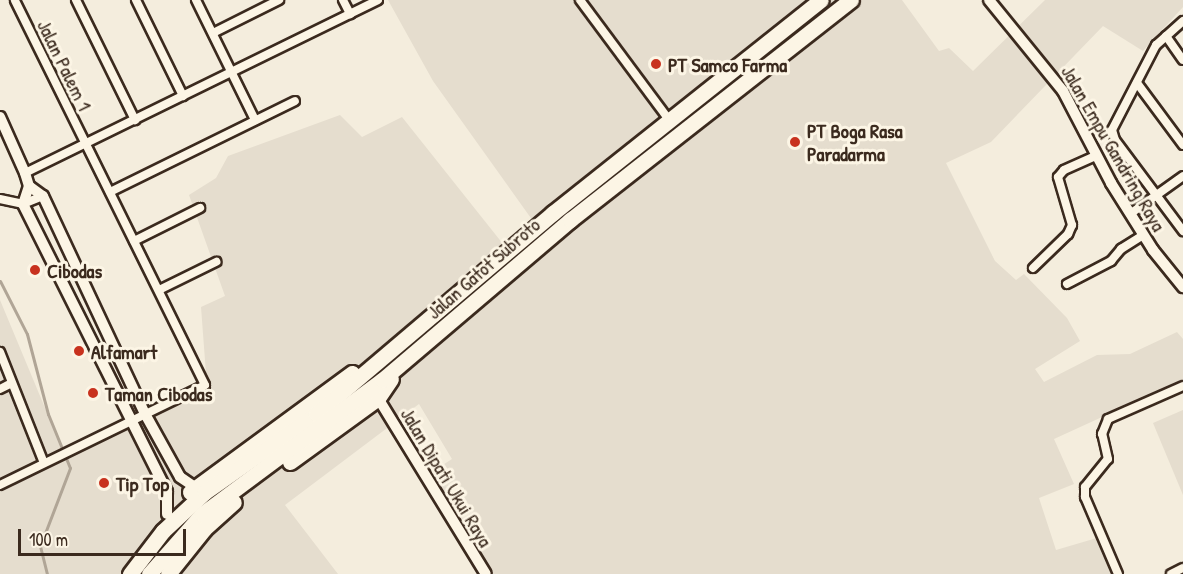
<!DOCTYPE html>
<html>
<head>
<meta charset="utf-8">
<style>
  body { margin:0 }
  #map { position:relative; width:1183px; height:574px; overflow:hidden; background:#f4eddd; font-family:"Patrick Hand",sans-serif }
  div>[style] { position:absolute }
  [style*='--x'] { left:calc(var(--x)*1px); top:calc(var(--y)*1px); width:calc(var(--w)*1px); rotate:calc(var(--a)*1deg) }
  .built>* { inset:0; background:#e5ddce }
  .stream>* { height:3px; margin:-1.5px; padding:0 1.5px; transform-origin:1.5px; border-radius:1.5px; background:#b0a596 }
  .roads { filter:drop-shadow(2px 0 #3b2a1e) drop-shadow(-2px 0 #3b2a1e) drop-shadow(0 2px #3b2a1e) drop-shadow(0 -2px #3b2a1e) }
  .minor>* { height:8px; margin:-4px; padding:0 4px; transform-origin:4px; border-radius:4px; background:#fcf5e5 }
  .tertiary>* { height:10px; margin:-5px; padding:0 5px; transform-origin:5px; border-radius:5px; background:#fcf5e5 }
  .trunk>* { height:15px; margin:-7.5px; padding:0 7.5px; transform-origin:7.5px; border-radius:7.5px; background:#fcf5e5 }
  .dots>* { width:16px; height:16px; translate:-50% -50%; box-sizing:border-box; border:3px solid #fcf5e5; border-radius:50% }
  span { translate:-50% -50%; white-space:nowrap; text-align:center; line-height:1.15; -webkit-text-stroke:6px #fcf5e5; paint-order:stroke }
  .poi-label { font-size:20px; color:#3b2a1e; font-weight:700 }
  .left { translate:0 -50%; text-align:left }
  .street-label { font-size:20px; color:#3b2a1e }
  .scale { position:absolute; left:18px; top:529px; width:168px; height:27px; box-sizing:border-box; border:3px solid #3b2a1e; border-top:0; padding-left:8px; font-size:18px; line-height:21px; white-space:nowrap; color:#3b2a1e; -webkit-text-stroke:4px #fcf5e5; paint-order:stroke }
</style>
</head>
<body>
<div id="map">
  <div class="built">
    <i style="clip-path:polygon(388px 0,902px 0,939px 51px,949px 48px,973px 71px,1045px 0,1183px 0,1183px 7px,1143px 51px,1103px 26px,991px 142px,946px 163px,995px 261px,1016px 280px,1024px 274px,1067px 318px,1080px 341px,1035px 369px,1044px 382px,1097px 355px,1130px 354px,1177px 332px,1183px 339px,1183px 380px,1054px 439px,1074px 484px,1039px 498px,1056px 550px,1107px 535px,1124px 574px,483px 574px,421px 479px,452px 459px,419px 404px,285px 505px,338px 574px,0 574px,0 300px,63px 451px,207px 387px,201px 307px,225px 296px,189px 195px,216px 178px,228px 156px,340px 115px,362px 137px,402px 117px,503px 244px,533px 221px,433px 81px)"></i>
    <i style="clip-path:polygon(1183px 410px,1183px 495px,1153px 423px)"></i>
  </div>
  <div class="stream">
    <i style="--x:0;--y:281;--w:59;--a:63"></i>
    <i style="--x:27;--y:334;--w:83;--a:75.3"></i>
    <i style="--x:48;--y:414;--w:58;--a:67.8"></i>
    <i style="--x:70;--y:468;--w:84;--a:111"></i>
    <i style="--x:40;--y:546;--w:29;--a:76"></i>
  </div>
  <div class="roads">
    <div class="minor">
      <i style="--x:76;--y:0;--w:134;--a:63.8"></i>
      <i style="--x:136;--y:0;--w:107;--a:63.9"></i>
      <i style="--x:196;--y:0;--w:134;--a:63.8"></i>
      <i style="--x:343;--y:0;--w:16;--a:63"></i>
      <i style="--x:580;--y:0;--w:151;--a:53.4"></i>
      <i style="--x:1183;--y:21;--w:36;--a:138"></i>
      <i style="--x:1156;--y:45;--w:96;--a:117.4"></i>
      <i style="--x:1112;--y:130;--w:10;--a:73"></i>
      <i style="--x:1115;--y:140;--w:114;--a:53.2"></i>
      <i style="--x:213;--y:33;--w:74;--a:-26.6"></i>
      <i style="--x:1166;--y:36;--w:29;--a:55"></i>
      <i style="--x:1137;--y:83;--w:77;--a:53.4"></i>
      <i style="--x:25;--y:173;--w:393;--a:-26.1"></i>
      <i style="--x:110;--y:192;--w:206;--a:-26.2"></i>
      <i style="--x:0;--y:199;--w:24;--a:12"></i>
      <i style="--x:23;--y:204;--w:22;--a:-22"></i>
      <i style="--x:1130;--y:214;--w:65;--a:-35.6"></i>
      <i style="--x:134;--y:241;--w:74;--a:-26.6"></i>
      <i style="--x:1033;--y:268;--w:49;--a:-44.2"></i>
      <i style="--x:1068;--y:234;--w:10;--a:-66"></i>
      <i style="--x:1072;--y:225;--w:50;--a:-106.3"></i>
      <i style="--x:1058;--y:177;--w:9;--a:-49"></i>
      <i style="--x:1064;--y:170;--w:35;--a:-24"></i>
      <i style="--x:1067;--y:284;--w:50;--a:-27.6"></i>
      <i style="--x:1111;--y:261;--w:16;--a:-50"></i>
      <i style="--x:1121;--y:249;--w:26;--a:-32"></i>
      <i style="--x:159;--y:290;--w:64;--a:-26.2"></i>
      <i style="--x:0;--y:352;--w:119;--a:68.4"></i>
      <i style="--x:0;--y:389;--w:13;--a:-27"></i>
      <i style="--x:0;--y:485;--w:228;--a:-26"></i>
      <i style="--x:205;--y:385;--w:429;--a:-116.3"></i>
      <i style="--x:1118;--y:574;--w:84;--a:-113.2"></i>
      <i style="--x:1085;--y:497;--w:10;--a:-90"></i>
      <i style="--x:1085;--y:487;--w:36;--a:-51"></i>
      <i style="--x:1108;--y:459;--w:26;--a:-103"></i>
      <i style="--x:1102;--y:434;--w:16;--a:-68"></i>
      <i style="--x:1108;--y:419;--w:82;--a:-23.7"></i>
      <i style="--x:1171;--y:574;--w:13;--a:-27"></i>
    </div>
    <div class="tertiary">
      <i style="--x:989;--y:0;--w:117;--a:50.9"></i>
      <i style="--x:1063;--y:91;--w:104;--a:62.4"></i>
      <i style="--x:1111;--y:183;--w:79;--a:57.9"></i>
      <i style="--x:1153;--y:250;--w:48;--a:51"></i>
      <i style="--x:0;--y:117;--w:61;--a:65.9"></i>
      <i style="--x:25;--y:173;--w:14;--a:73"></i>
      <i style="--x:29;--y:186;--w:19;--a:108"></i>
      <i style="--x:23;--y:204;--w:322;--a:63.4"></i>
      <i style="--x:167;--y:492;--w:22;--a:90"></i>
      <i style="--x:29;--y:186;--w:17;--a:36"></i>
      <i style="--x:43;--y:196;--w:238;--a:64.9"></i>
      <i style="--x:144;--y:412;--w:74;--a:61"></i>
      <i style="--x:180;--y:477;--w:18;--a:34"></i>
      <i style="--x:378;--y:398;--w:206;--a:58.5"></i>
    </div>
    <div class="trunk">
      <i style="--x:290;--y:462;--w:109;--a:-36"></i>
      <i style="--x:378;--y:398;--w:23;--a:-56"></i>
      <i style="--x:190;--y:492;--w:201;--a:-36.3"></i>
      <i style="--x:130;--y:574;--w:54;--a:-52.5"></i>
      <i style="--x:163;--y:531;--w:57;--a:-42.9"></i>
      <i style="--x:205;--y:492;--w:136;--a:-35.1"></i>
      <i style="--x:316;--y:414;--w:311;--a:-40.3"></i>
      <i style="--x:553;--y:213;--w:342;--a:-38.5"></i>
      <i style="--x:149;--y:574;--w:80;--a:-48.5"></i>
      <i style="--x:202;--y:514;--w:224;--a:-36.7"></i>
      <i style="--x:382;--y:380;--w:247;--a:-40.4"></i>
      <i style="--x:570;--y:220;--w:357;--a:-38.1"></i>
      <i style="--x:168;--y:574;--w:58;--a:-51.3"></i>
      <i style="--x:204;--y:529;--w:40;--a:-42"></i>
    </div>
  </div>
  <div class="dots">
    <i style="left:656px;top:64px;background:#c8321e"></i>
    <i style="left:795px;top:142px;background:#c8321e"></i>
    <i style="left:35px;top:270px;background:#c8321e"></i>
    <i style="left:79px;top:351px;background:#c8321e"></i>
    <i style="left:93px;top:393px;background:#c8321e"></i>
    <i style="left:104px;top:483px;background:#c8321e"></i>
  </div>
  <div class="poi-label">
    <span class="left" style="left:668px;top:64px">PT Samco Farma</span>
    <span class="left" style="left:807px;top:142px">PT Boga Rasa<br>Paradarma</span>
    <span class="left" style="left:47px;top:270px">Cibodas</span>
    <span class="left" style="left:91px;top:351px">Alfamart</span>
    <span class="left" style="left:105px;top:393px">Taman Cibodas</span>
    <span class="left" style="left:116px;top:483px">Tip Top</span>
  </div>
  <div class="street-label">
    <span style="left:65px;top:65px;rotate:64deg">Jalan Palem 1</span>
    <span style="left:1114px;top:148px;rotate:60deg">Jalan Empu Gandring Raya</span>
    <span style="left:483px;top:268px;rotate:-41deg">Jalan Gatot Subroto</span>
    <span style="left:447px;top:477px;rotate:59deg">Jalan Dipati Ukui Raya</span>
  </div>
  <div class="scale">100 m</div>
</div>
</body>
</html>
